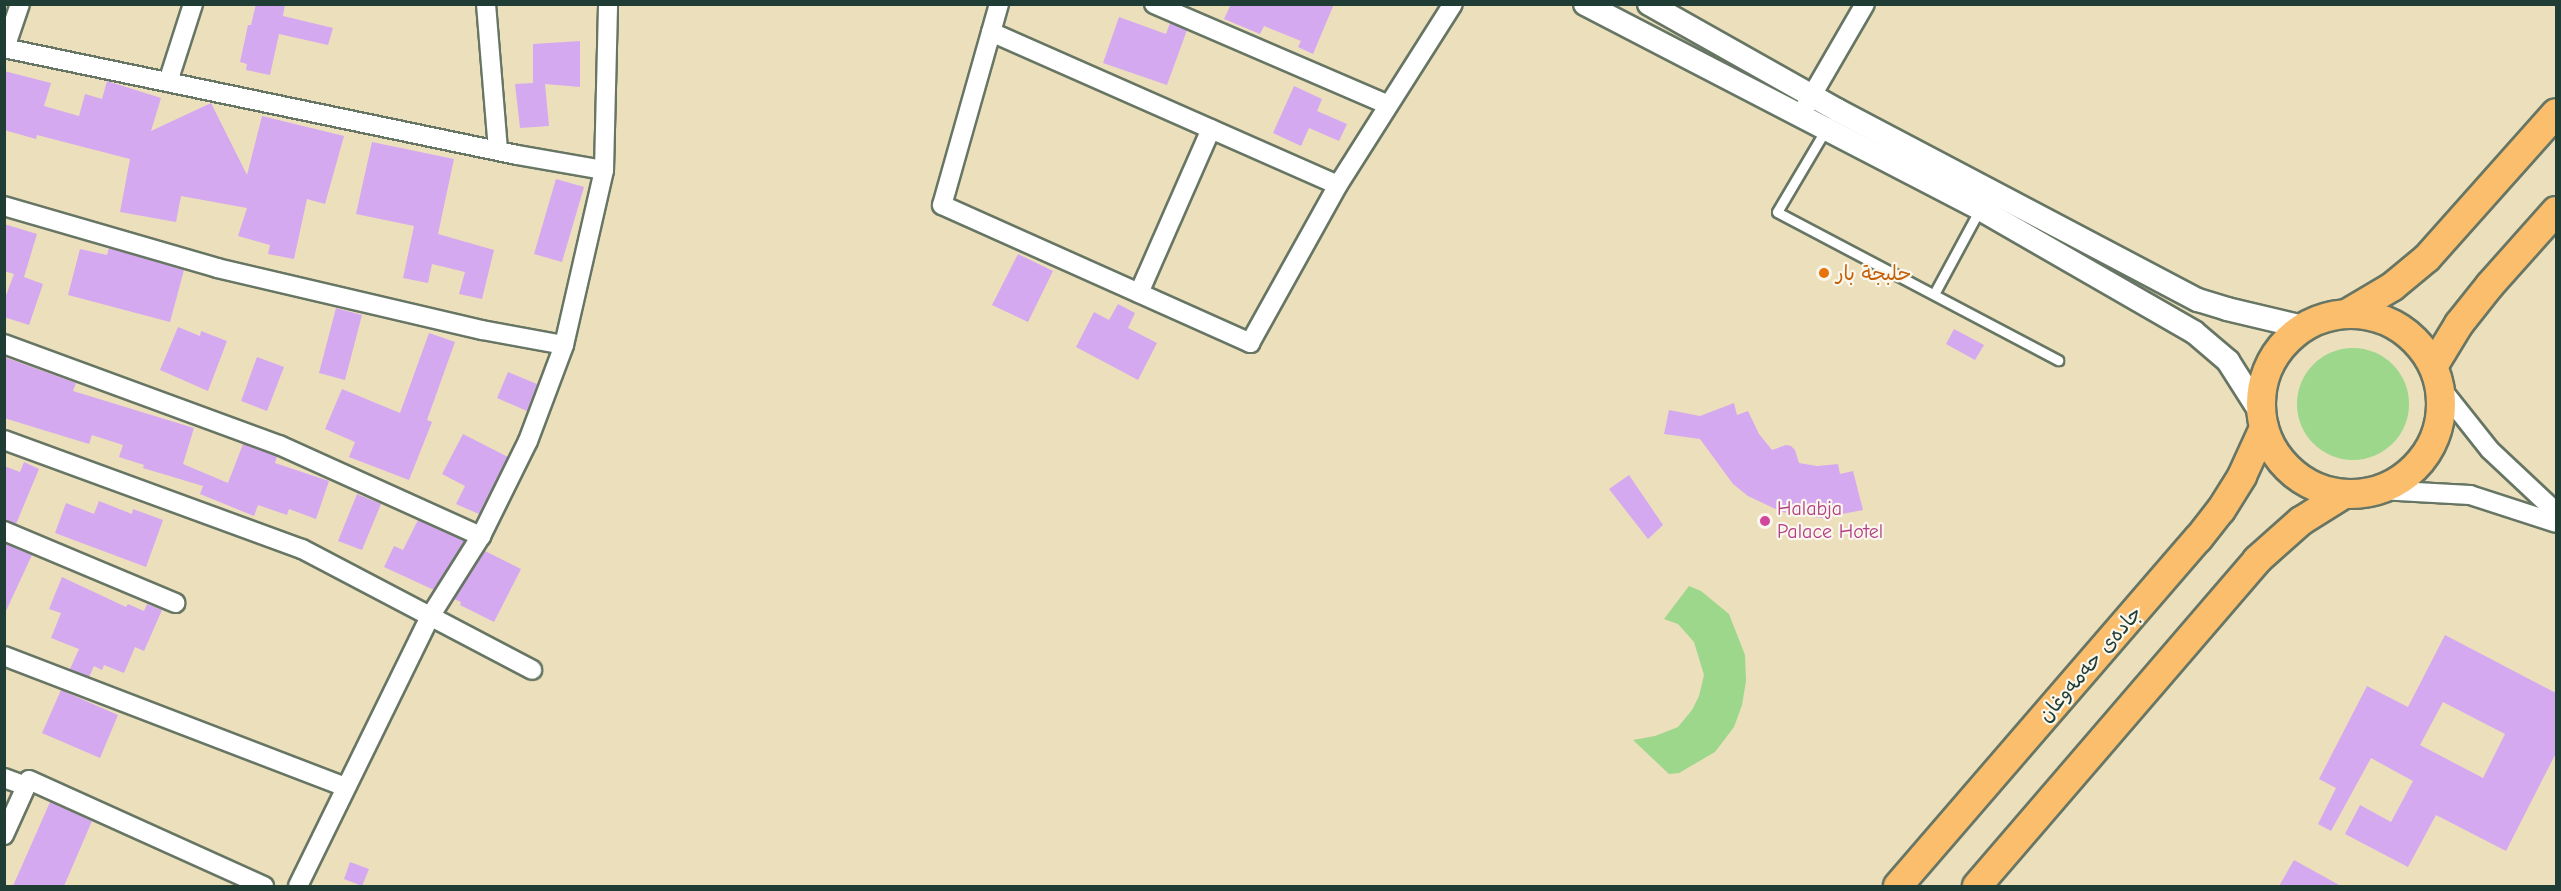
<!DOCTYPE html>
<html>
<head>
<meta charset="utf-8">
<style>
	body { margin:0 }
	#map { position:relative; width:2561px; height:891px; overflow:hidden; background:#ecdfbc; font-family:"Comic Neue","Playpen Sans Arabic",sans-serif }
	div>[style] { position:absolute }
	.green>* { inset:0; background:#9cd78b }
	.round { border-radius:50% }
	.building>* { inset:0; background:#d5a9f0 }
	.roads { filter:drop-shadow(2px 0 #677664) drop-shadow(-2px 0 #677664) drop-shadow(0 2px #677664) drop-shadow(0 -2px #677664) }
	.service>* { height:9px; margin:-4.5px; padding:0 4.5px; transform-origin:4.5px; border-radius:4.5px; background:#fff }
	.minor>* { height:18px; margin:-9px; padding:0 9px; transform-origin:9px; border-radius:9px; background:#fff }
	.tertiary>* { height:22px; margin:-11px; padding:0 11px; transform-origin:11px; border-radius:11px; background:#fff }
	.primary>* { height:28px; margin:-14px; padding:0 14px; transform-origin:14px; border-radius:14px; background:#fabe6d }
	.primary>.ring { margin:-14px; padding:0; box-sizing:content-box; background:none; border:28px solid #fabe6d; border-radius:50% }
	.dots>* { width:16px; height:16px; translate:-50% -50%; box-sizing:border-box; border:3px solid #fbf7ec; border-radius:50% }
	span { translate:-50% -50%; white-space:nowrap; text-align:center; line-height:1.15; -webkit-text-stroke:4.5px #fbf7ec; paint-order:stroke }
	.food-label { font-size:20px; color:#c56008 }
	.left { translate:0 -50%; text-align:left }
	.hotel-label { font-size:20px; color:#b23c85 }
	.street-label { font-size:20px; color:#1f3d34 }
	.frame { position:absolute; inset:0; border:6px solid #1f3d34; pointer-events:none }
</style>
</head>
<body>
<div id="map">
	<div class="green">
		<i class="round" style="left:2297px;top:348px;width:112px;height:112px"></i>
		<i style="clip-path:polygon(1689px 586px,1701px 591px,1729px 614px,1745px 655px,1746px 681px,1742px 705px,1734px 727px,1715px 752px,1679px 773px,1669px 774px,1633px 740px,1655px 736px,1678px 727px,1692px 710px,1699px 696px,1704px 675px,1694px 642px,1678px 624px,1664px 619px)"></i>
	</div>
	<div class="building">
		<i style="clip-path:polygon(256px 4px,285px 4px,283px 16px,333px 28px,328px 45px,279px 34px,270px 75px,246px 70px,247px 64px,240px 62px,248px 25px,251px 25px)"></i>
		<i style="clip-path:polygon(1231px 4px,1334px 4px,1313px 54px,1298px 47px,1301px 41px,1264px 26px,1260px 34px,1224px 19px)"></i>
		<i style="clip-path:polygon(1119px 17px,1166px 34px,1170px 23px,1187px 30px,1167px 85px,1103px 63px)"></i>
		<i style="clip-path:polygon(580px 41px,580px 87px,545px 84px,549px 126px,520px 128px,515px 84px,533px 83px,533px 44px)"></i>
		<i style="clip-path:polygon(4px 71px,51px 83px,44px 106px,79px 116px,85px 94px,102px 99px,107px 81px,161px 98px,151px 131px,211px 103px,247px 175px,262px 116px,344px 136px,325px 204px,307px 199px,294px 259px,268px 254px,270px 245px,238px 236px,247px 208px,181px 196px,176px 222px,120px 212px,130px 159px,37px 135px,36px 139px,4px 130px)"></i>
		<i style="clip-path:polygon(1294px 86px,1322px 99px,1317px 111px,1347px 124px,1339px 141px,1309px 128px,1301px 146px,1273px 133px)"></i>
		<i style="clip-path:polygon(372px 142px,454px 159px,438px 234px,494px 250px,482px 299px,459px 294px,465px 272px,432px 264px,428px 283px,403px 278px,414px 226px,356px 214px)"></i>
		<i style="clip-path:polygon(556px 179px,584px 187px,562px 262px,534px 254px)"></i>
		<i style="clip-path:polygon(4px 224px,37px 234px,24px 277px,43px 284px,29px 325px,4px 317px,4px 301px,14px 274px,4px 271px)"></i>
		<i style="clip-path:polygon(109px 248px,184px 270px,170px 322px,68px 295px,80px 249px,107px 255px)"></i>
		<i style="clip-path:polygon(1018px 254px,1053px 271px,1028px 322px,992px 305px)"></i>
		<i style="clip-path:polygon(1118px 304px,1135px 313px,1128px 328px,1157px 343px,1138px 380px,1076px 347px,1094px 312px,1109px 320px)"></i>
		<i style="clip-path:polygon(336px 308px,362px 315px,345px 380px,319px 373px)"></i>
		<i style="clip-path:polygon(178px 327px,200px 336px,201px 331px,227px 341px,208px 391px,160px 370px)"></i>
		<i style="clip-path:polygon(1954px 329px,1984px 345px,1975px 360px,1946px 344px)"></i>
		<i style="clip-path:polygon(429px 333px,455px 342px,427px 420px,432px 422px,409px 480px,349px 457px,355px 442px,325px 429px,342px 389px,400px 413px)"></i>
		<i style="clip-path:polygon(4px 357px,76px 383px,73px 391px,194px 428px,183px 464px,228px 483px,243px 444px,277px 456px,275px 463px,329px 481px,316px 519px,289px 509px,287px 515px,258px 505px,254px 516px,200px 494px,203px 486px,143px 468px,144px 465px,119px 457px,123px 445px,92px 435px,89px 444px,4px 418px)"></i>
		<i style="clip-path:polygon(257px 357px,284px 367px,267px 411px,241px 401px)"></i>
		<i style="clip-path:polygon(508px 372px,537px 384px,527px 411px,497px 398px)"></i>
		<i style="clip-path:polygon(1734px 403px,1737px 415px,1748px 411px,1759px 434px,1772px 450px,1786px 445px,1791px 446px,1795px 450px,1799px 463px,1817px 466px,1838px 464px,1840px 474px,1853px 471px,1863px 510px,1821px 518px,1782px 512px,1748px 496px,1733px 484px,1700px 439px,1664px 434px,1669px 410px,1700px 416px)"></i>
		<i style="clip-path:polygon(463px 434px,508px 457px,479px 514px,456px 504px,465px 486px,442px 474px)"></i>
		<i style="clip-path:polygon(24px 462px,39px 469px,16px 524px,4px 520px,4px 466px,20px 472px)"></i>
		<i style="clip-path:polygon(1629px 475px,1663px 525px,1648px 539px,1609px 489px)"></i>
		<i style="clip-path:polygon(357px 494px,381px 504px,362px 550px,338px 541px)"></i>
		<i style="clip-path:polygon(99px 501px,132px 514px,133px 509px,163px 520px,146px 567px,55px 533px,66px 503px,94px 514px)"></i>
		<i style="clip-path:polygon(418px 520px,465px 541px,434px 590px,384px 567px,394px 546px,403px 550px)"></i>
		<i style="clip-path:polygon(4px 543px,32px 555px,4px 615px)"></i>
		<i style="clip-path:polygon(485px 551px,521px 569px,494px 622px,460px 605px,461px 602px,454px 599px)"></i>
		<i style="clip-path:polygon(62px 577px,126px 607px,128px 604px,144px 611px,147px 604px,162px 610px,144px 651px,135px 647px,124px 673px,104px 665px,102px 670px,94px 666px,89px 677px,70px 669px,79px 649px,51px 638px,61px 613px,49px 609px)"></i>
		<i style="clip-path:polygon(evenodd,2445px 635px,2556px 693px,2556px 753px,2506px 851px,2436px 815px,2408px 867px,2345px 834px,2360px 805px,2391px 822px,2413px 781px,2371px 758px,2331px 831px,2318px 824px,2336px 788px,2319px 779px,2367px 686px,2408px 707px,2445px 635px,2443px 702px,2505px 734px,2483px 778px,2420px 745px,2443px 702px)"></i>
		<i style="clip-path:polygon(61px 690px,118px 715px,100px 758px,42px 733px)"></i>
		<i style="clip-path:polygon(50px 802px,92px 821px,64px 886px,13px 886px)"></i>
		<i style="clip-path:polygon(2294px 860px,2341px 886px,2279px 886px)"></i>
		<i style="clip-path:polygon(350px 862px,369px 869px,362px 886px,344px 879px)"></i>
	</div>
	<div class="roads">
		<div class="service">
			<i style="left:1826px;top:129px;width:96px;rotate:120.6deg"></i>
			<i style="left:1777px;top:212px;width:318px;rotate:27.8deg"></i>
			<i style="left:1934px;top:294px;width:97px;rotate:-61.6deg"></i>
		</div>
		<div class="minor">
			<i style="left:486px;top:4px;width:147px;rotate:85.3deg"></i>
			<i style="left:999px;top:4px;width:209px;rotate:105.8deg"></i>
			<i style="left:942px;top:205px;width:338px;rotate:24.1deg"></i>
			<i style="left:1250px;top:343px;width:181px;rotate:-60.9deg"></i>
			<i style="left:1338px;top:185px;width:214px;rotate:-57.6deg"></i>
			<i style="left:1154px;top:4px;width:255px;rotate:23.3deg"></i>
			<i style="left:991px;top:32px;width:379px;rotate:23.8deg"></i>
			<i style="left:4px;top:48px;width:524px;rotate:11.78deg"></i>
			<i style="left:517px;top:155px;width:88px;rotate:9.8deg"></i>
			<i style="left:5px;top:48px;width:46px;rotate:-71.2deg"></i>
			<i style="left:168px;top:82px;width:82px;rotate:-72.2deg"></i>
			<i style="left:1800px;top:116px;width:129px;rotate:-59.9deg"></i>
			<i style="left:4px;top:206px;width:222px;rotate:16.2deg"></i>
			<i style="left:217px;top:268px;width:272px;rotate:13.2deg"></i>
			<i style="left:482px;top:330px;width:83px;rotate:10.4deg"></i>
			<i style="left:1139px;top:293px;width:179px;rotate:-66.3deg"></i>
			<i style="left:4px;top:344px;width:293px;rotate:20.2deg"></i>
			<i style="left:279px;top:445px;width:222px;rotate:24.3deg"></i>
			<i style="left:2440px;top:387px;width:80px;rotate:51.6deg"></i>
			<i style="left:2490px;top:450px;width:91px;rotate:43.2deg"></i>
			<i style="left:4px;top:440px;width:317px;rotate:20.1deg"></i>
			<i style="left:302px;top:549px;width:260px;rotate:27.7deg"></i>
			<i style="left:2380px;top:490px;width:90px;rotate:3.2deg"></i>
			<i style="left:2470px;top:495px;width:90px;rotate:18deg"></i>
			<i style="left:4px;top:531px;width:186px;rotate:22.8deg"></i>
			<i style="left:4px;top:656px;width:366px;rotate:21deg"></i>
			<i style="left:4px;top:778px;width:23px;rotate:20deg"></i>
			<i style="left:4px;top:835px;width:60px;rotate:-65.6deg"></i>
			<i style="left:29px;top:780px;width:258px;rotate:24.3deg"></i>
			<i style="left:298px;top:886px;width:302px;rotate:-63.9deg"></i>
			<i style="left:431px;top:615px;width:93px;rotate:-57.7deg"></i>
			<i style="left:481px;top:536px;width:106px;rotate:-63.7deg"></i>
			<i style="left:528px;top:441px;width:103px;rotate:-69.4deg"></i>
			<i style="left:564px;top:345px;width:180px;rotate:-77.1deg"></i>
			<i style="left:604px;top:170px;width:166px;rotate:-88.6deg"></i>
		</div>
		<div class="tertiary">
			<i style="left:1585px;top:4px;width:445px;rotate:27.4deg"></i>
			<i style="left:1980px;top:209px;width:247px;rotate:29.9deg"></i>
			<i style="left:2194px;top:332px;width:45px;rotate:40.5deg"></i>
			<i style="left:2228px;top:361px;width:62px;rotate:57.6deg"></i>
			<i style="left:1649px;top:4px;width:216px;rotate:29.4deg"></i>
			<i style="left:1837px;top:110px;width:408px;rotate:27.8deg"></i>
			<i style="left:2198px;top:300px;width:30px;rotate:17deg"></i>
			<i style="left:2227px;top:309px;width:78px;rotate:13.3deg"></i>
		</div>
		<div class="primary">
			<i style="left:2348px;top:313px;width:51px;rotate:-30.6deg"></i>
			<i style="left:2392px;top:287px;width:45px;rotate:-39.6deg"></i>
			<i style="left:2427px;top:258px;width:194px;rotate:-48.3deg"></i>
			<i class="ring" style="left:2261px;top:314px;width:152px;height:152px"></i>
			<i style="left:2434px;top:365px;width:48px;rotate:-58.6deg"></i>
			<i style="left:2459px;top:324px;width:50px;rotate:-51.5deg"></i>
			<i style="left:2490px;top:285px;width:99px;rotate:-48.3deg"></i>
			<i style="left:1898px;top:886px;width:459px;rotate:-49.2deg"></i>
			<i style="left:2198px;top:539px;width:37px;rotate:-52deg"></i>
			<i style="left:2221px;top:510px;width:40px;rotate:-58deg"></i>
			<i style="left:2242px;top:476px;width:53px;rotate:-65.4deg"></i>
			<i style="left:1977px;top:886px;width:430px;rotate:-49.3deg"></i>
			<i style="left:2257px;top:560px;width:59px;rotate:-41.6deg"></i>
			<i style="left:2301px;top:521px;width:51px;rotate:-32.1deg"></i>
		</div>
	</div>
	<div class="dots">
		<i style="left:1824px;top:273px;background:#e8710a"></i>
		<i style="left:1765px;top:521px;background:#d1479c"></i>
	</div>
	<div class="food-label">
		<span class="left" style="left:1836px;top:273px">حلبجة بار</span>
	</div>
	<div class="hotel-label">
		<span class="left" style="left:1777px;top:520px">Halabja<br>Palace Hotel</span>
	</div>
	<div class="street-label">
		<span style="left:2090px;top:664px;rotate:-49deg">جادەی حەمەوغان</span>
	</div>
	<div class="frame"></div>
</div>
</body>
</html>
